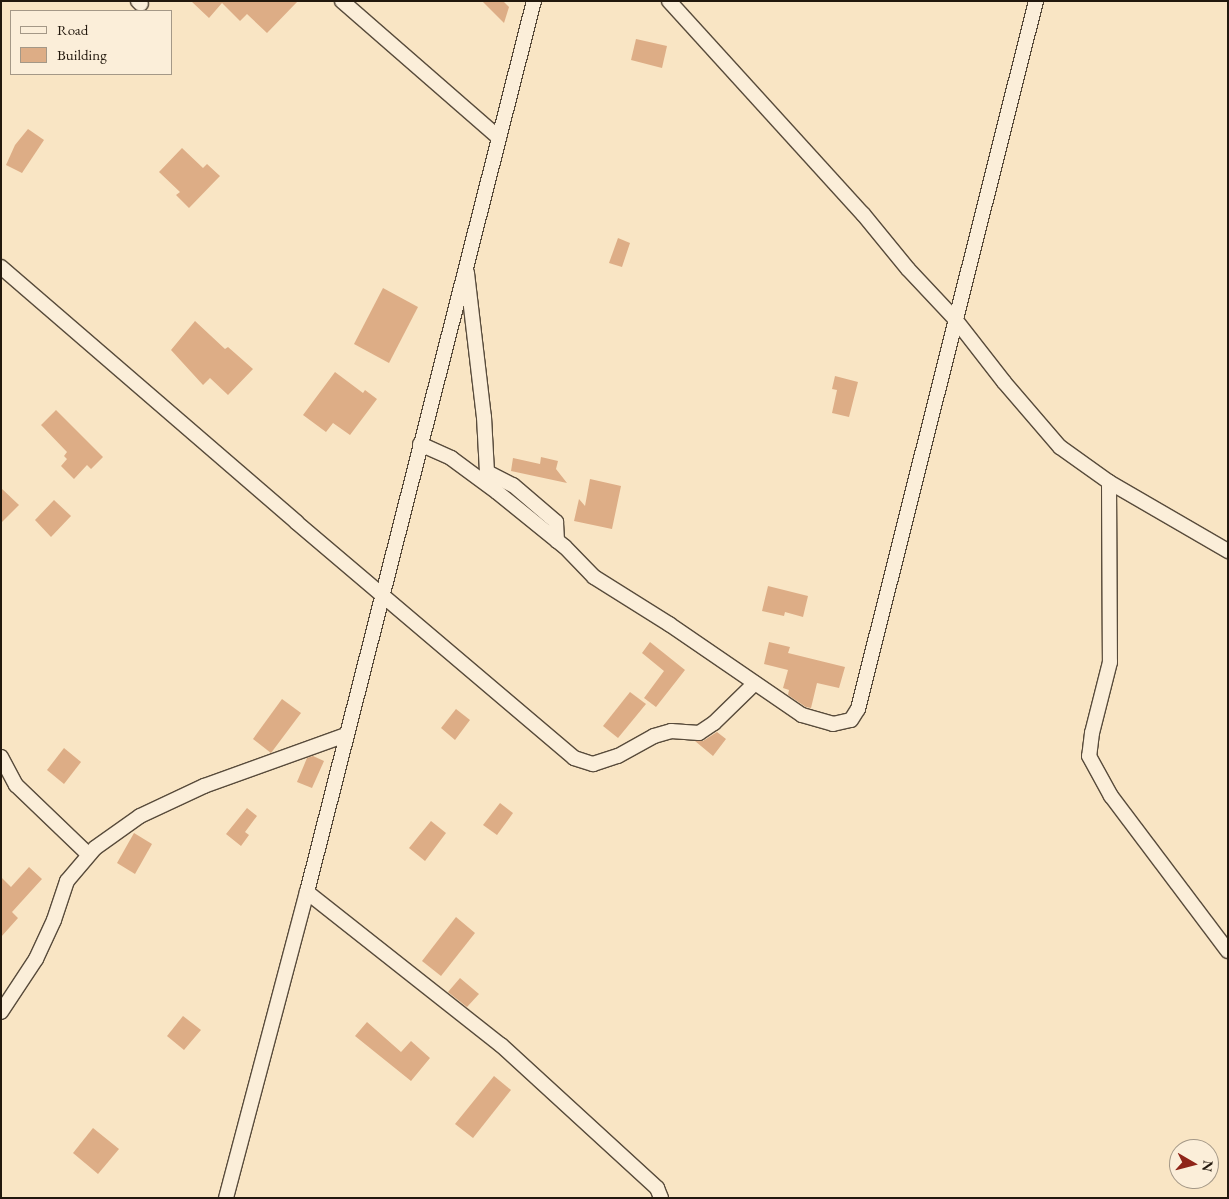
<!DOCTYPE html>
<html>
<head>
<meta charset="utf-8">
<style>
	body { margin:0 }
	#map { position:relative; width:1229px; height:1199px; overflow:hidden; background:#f9e5c4; font-family:"EB Garamond",serif }
	div>[style] { position:absolute }
	.building>* { inset:0; background:#ddad86 }
	.roads { filter:drop-shadow(1px 0 #584b3b) drop-shadow(-1px 0 #584b3b) drop-shadow(0 1px #584b3b) drop-shadow(0 -1px #584b3b) }
	.minor>* { height:14px; margin:-7px; padding:0 7px; transform-origin:7px; border-radius:7px; background:#fbeed9 }
	span { translate:-50% -50%; white-space:nowrap; text-align:center; line-height:1.15; -webkit-text-stroke:5px #fbeed9; paint-order:stroke }
	.frame { position:absolute; inset:0; border:2px solid #22180d; pointer-events:none }
	.legend { position:absolute; left:10px; top:10px; width:162px; height:65px; box-sizing:border-box; background:#fbeed9; border:1px solid #a49887; margin:0; padding:6px 9px; list-style:none; font-size:15px; color:#22180d }
	.legend li { display:flex; align-items:center; gap:10px; height:25px }
	.legend b { width:25px; border:1px solid #a49887 }
	.north { position:absolute; left:1169px; top:1139px; width:50px; height:50px; box-sizing:border-box; background:#fbeed9; border:1px solid #a49887; border-radius:50%; rotate:98deg; font-size:14px; font-weight:700; line-height:20px; text-align:center; color:#22180d }
	.north::after { content:''; display:block; margin:auto; width:18px; height:22px; background:#8f2418; clip-path:polygon(50% 0,100% 100%,50% 72%,0 100%) }
</style>
</head>
<body>
<div id="map">
	<div class="building">
		<i style="clip-path:polygon(191px 1px,298px 1px,267px 33px,247px 14px,240px 21px,222px 3px,209px 18px)"></i>
		<i style="clip-path:polygon(482px 1px,503px 1px,509px 7px,504px 23px)"></i>
		<i style="clip-path:polygon(636px 39px,667px 46px,662px 68px,631px 60px)"></i>
		<i style="clip-path:polygon(28px 129px,44px 140px,22px 173px,6px 165px,15px 145px)"></i>
		<i style="clip-path:polygon(182px 148px,203px 168px,207px 164px,220px 176px,189px 208px,176px 195px,180px 192px,159px 172px)"></i>
		<i style="clip-path:polygon(618px 238px,630px 243px,622px 267px,609px 263px)"></i>
		<i style="clip-path:polygon(383px 288px,418px 307px,389px 363px,354px 344px)"></i>
		<i style="clip-path:polygon(195px 321px,225px 349px,228px 347px,253px 369px,228px 395px,210px 378px,203px 385px,171px 350px)"></i>
		<i style="clip-path:polygon(335px 372px,363px 393px,365px 390px,377px 399px,350px 435px,333px 423px,326px 432px,303px 415px)"></i>
		<i style="clip-path:polygon(835px 376px,858px 382px,849px 417px,832px 413px,837px 390px,832px 389px)"></i>
		<i style="clip-path:polygon(56px 410px,103px 457px,91px 469px,87px 465px,74px 479px,61px 466px,67px 459px,64px 456px,67px 452px,41px 425px)"></i>
		<i style="clip-path:polygon(541px 457px,558px 461px,556px 469px,567px 483px,511px 471px,513px 458px,540px 464px)"></i>
		<i style="clip-path:polygon(590px 479px,621px 486px,612px 529px,574px 521px,579px 499px,585px 506px)"></i>
		<i style="clip-path:polygon(1px 488px,19px 505px,1px 523px)"></i>
		<i style="clip-path:polygon(54px 500px,71px 516px,51px 537px,35px 520px)"></i>
		<i style="clip-path:polygon(768px 586px,808px 596px,803px 617px,785px 612px,784px 616px,762px 611px)"></i>
		<i style="clip-path:polygon(650px 642px,685px 670px,656px 707px,644px 698px,664px 671px,642px 653px)"></i>
		<i style="clip-path:polygon(769px 642px,790px 647px,788px 653px,845px 667px,839px 688px,817px 683px,811px 708px,806px 707px,788px 695px,789px 690px,783px 688px,788px 670px,764px 664px)"></i>
		<i style="clip-path:polygon(630px 692px,646px 704px,618px 738px,603px 726px)"></i>
		<i style="clip-path:polygon(282px 699px,301px 713px,271px 753px,253px 739px)"></i>
		<i style="clip-path:polygon(456px 709px,470px 720px,455px 740px,441px 728px)"></i>
		<i style="clip-path:polygon(717px 732px,726px 739px,713px 756px,695px 741px,703px 741px)"></i>
		<i style="clip-path:polygon(64px 748px,81px 762px,64px 784px,47px 770px)"></i>
		<i style="clip-path:polygon(313px 756px,324px 761px,312px 788px,297px 782px,307px 758px)"></i>
		<i style="clip-path:polygon(500px 803px,513px 813px,497px 835px,483px 825px)"></i>
		<i style="clip-path:polygon(247px 808px,257px 816px,245px 832px,249px 835px,241px 846px,226px 834px)"></i>
		<i style="clip-path:polygon(431px 821px,446px 833px,425px 861px,409px 848px)"></i>
		<i style="clip-path:polygon(134px 833px,152px 844px,135px 874px,117px 863px)"></i>
		<i style="clip-path:polygon(29px 867px,42px 879px,12px 912px,18px 918px,1px 937px,1px 877px,11px 887px)"></i>
		<i style="clip-path:polygon(456px 917px,475px 933px,441px 976px,422px 961px)"></i>
		<i style="clip-path:polygon(460px 978px,479px 994px,467px 1007px,448px 992px)"></i>
		<i style="clip-path:polygon(183px 1016px,201px 1030px,184px 1050px,167px 1036px)"></i>
		<i style="clip-path:polygon(367px 1022px,401px 1052px,411px 1041px,430px 1058px,411px 1081px,355px 1036px)"></i>
		<i style="clip-path:polygon(494px 1076px,511px 1090px,473px 1138px,455px 1124px)"></i>
		<i style="clip-path:polygon(93px 1128px,119px 1149px,98px 1174px,73px 1153px)"></i>
	</div>
	<div class="roads">
		<div class="minor">
			<i style="left:138px;top:1px;width:4px;rotate:45deg"></i>
			<i style="left:342px;top:1px;width:208px;rotate:41.1deg"></i>
			<i style="left:669px;top:1px;width:288px;rotate:47.7deg"></i>
			<i style="left:863px;top:214px;width:71px;rotate:50.7deg"></i>
			<i style="left:908px;top:269px;width:69px;rotate:46.8deg"></i>
			<i style="left:955px;top:319px;width:80px;rotate:52.1deg"></i>
			<i style="left:1004px;top:382px;width:86px;rotate:49.3deg"></i>
			<i style="left:1060px;top:447px;width:60px;rotate:35.5deg"></i>
			<i style="left:1109px;top:482px;width:138px;rotate:30.1deg"></i>
			<i style="left:1px;top:267px;width:390px;rotate:40.8deg"></i>
			<i style="left:296px;top:522px;width:365px;rotate:40.3deg"></i>
			<i style="left:574px;top:758px;width:20px;rotate:18deg"></i>
			<i style="left:593px;top:764px;width:26px;rotate:-18deg"></i>
			<i style="left:618px;top:756px;width:41px;rotate:-29.1deg"></i>
			<i style="left:654px;top:736px;width:18px;rotate:-16deg"></i>
			<i style="left:671px;top:731px;width:28px;rotate:4deg"></i>
			<i style="left:699px;top:733px;width:18px;rotate:-34deg"></i>
			<i style="left:714px;top:723px;width:57px;rotate:-44.3deg"></i>
			<i style="left:467px;top:273px;width:145px;rotate:83.3deg"></i>
			<i style="left:484px;top:417px;width:55px;rotate:86.9deg"></i>
			<i style="left:487px;top:472px;width:29px;rotate:27deg"></i>
			<i style="left:513px;top:485px;width:57px;rotate:40.7deg"></i>
			<i style="left:556px;top:522px;width:19px;rotate:87deg"></i>
			<i style="left:420px;top:444px;width:34px;rotate:24deg"></i>
			<i style="left:451px;top:458px;width:57px;rotate:36.5deg"></i>
			<i style="left:497px;top:492px;width:87px;rotate:39deg"></i>
			<i style="left:565px;top:547px;width:42px;rotate:46deg"></i>
			<i style="left:594px;top:577px;width:89px;rotate:32.1deg"></i>
			<i style="left:669px;top:624px;width:161px;rotate:34.4deg"></i>
			<i style="left:802px;top:715px;width:32px;rotate:16deg"></i>
			<i style="left:833px;top:724px;width:18px;rotate:-13deg"></i>
			<i style="left:851px;top:720px;width:13px;rotate:-58deg"></i>
			<i style="left:858px;top:709px;width:730px;rotate:-75.89deg"></i>
			<i style="left:1109px;top:482px;width:180px;rotate:89.7deg"></i>
			<i style="left:1110px;top:662px;width:73px;rotate:104.2deg"></i>
			<i style="left:1092px;top:733px;width:23px;rotate:97deg"></i>
			<i style="left:1089px;top:756px;width:46px;rotate:61.2deg"></i>
			<i style="left:1111px;top:796px;width:194px;rotate:53deg"></i>
			<i style="left:1px;top:757px;width:32px;rotate:62deg"></i>
			<i style="left:16px;top:785px;width:100px;rotate:43.8deg"></i>
			<i style="left:307px;top:892px;width:247px;rotate:38.3deg"></i>
			<i style="left:501px;top:1045px;width:212px;rotate:42.5deg"></i>
			<i style="left:657px;top:1188px;width:11px;rotate:68deg"></i>
			<i style="left:1px;top:1012px;width:64px;rotate:-56.6deg"></i>
			<i style="left:36px;top:959px;width:43px;rotate:-65.2deg"></i>
			<i style="left:54px;top:920px;width:41px;rotate:-71.6deg"></i>
			<i style="left:67px;top:881px;width:43px;rotate:-49.7deg"></i>
			<i style="left:95px;top:848px;width:55px;rotate:-35.4deg"></i>
			<i style="left:140px;top:816px;width:71px;rotate:-25.1deg"></i>
			<i style="left:204px;top:786px;width:151px;rotate:-19.8deg"></i>
			<i style="left:226px;top:1198px;width:317px;rotate:-75.2deg"></i>
			<i style="left:307px;top:892px;width:919px;rotate:-75.71deg"></i>
		</div>
	</div>
	<div class="frame"></div>
	<ul class="legend">
	<li><b style="height:6px;background:#fbeed9"></b>Road</li>
	<li><b style="height:14px;background:#ddad86"></b>Building</li>
	</ul>
	<div class="north">N</div>
</div>
</body>
</html>
